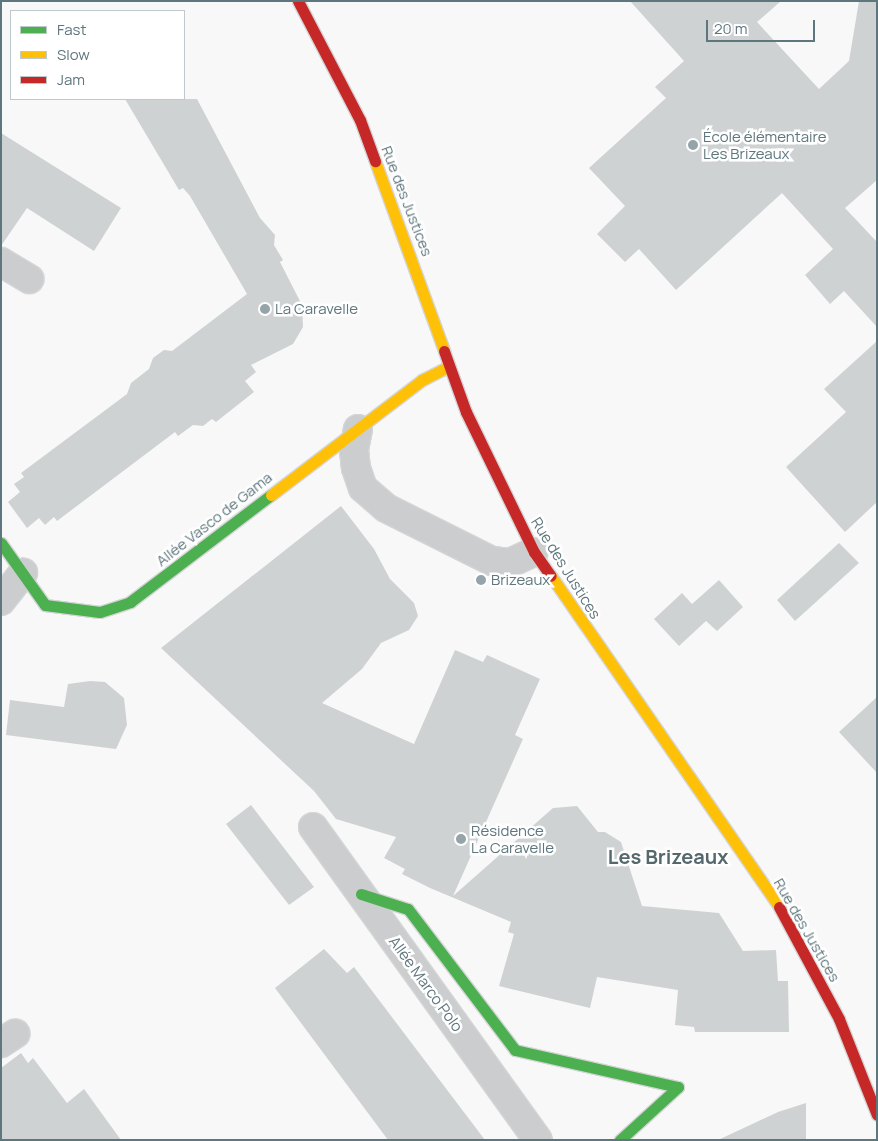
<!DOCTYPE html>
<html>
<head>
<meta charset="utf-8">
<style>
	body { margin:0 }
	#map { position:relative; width:878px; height:1141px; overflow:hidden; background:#f8f8f8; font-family:Manrope,sans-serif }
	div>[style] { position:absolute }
	.building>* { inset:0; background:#cfd2d3 }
	.roads { filter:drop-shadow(1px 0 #d4d5d6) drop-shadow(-1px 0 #d4d5d6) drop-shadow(0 1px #d4d5d6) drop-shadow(0 -1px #d4d5d6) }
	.street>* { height:28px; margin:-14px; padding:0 14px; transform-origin:14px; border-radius:14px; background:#cbcdce }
	.fast>* { height:11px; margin:-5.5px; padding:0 5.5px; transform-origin:5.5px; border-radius:5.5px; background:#4caf50 }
	.slow>* { height:11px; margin:-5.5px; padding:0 5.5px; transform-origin:5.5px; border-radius:5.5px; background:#ffc107 }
	.jam>* { height:11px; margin:-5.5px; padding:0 5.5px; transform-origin:5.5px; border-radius:5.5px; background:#c62828 }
	.dots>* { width:14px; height:14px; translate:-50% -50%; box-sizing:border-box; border:2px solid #fff; border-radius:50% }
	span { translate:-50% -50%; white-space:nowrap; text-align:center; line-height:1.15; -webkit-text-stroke:5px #fff; paint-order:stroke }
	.poi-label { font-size:15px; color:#5e767d }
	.left { translate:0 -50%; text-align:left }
	.street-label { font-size:15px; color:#5e767d }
	.district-label { font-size:20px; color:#55686d; font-weight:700 }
	.frame { position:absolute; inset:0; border:2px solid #5e767d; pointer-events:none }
	.legend { position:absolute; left:10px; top:10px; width:175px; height:90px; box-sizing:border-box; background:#fff; border:1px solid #bfc8cb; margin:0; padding:6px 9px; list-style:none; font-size:15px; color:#5e767d }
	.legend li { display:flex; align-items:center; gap:10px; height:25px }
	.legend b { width:25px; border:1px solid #bfc8cb }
	.scale { position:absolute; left:706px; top:20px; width:109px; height:22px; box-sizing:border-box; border:2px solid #5e767d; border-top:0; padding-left:6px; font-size:15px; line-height:18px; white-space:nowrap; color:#5e767d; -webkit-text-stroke:4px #fff; paint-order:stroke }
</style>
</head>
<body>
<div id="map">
	<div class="building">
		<i style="clip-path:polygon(630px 1px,781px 1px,757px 22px,819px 89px,849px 61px,859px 1px,877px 1px,877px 180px,845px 208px,877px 242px,877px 327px,844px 291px,830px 304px,805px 275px,833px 249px,782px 193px,676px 290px,639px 249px,625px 262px,597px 234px,625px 206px,589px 168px,666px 98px,655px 87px,684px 61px)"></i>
		<i style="clip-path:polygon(125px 99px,197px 99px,260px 218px,275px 235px,274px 245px,283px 260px,280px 262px,302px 305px,303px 327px,293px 344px,251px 365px,256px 372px,245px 381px,254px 392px,216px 422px,212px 419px,203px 426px,193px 425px,178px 436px,175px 432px,57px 521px,54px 517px,45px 525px,39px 518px,27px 528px,8px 502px,20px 492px,14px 484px,24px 477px,21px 473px,127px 394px,131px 383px,149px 369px,153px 358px,164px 350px,172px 351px,247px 294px,190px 196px,183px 188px,179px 190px)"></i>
		<i style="clip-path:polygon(1px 133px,121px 208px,94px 251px,27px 208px,1px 246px)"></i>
		<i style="clip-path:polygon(877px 341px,877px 502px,845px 532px,786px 467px,846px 412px,824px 389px)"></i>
		<i style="clip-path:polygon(341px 506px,374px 549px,390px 579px,414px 603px,418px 616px,409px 630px,381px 643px,362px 669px,322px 703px,414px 744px,455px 650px,483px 662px,487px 655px,540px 679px,515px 735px,523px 739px,453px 896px,553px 808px,577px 806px,598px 832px,605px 832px,621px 842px,642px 906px,719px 913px,743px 951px,776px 950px,778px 981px,788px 981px,789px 1032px,695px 1032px,694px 1027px,675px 1025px,678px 990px,597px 977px,590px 1008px,499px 986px,514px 934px,508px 932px,511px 922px,430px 888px,402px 874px,405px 869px,384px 858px,396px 837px,336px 819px,314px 791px,161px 648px)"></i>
		<i style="clip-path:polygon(839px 543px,859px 563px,795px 621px,777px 600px)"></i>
		<i style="clip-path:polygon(719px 580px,743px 607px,717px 631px,706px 621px,679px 646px,654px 619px,682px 593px,692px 604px)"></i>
		<i style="clip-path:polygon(90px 681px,105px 682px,124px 698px,127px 725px,116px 749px,6px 735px,10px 700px,64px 707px,68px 684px)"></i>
		<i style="clip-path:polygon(877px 697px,877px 773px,839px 732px)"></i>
		<i style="clip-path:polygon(251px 805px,314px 887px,289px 905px,226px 824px)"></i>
		<i style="clip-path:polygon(324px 949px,347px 973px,354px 967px,485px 1140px,388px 1140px,275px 988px)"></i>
		<i style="clip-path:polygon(21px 1053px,28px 1063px,33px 1058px,67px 1103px,84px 1089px,121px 1140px,1px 1140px,1px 1068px)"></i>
		<i style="clip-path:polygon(806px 1103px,806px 1140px,718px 1140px,778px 1112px)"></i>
	</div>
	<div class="roads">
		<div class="street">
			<i style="left:1px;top:262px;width:33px;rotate:31deg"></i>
			<i style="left:358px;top:429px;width:21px;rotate:101deg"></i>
			<i style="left:354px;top:450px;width:18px;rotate:84deg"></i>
			<i style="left:356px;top:468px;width:21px;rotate:71deg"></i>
			<i style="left:363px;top:488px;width:30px;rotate:41deg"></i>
			<i style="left:386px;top:508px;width:119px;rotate:26.6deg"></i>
			<i style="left:492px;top:561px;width:18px;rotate:6deg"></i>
			<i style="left:510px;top:563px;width:26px;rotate:-25deg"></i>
			<i style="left:1px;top:601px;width:36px;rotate:-52deg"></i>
			<i style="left:313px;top:827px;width:385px;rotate:54.3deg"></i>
			<i style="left:1px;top:1043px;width:17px;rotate:-33deg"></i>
		</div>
		<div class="fast">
			<i style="left:1px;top:543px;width:76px;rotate:54.6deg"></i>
			<i style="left:45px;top:605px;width:55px;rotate:7.3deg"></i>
			<i style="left:100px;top:612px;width:32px;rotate:-18deg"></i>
			<i style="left:130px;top:602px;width:177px;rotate:-37.2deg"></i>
			<i style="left:361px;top:894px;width:49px;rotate:17.7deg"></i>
			<i style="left:408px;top:909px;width:177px;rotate:52.8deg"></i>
			<i style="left:515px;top:1050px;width:167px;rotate:12.8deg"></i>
			<i style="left:678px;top:1087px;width:79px;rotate:137.6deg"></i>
		</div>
		<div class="slow">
			<i style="left:375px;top:161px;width:202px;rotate:70deg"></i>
			<i style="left:271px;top:495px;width:190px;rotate:-37.3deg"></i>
			<i style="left:422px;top:380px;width:30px;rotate:-27deg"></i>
			<i style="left:551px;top:576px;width:402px;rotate:55.4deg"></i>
		</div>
		<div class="jam">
			<i style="left:298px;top:1px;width:134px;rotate:62.5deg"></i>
			<i style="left:360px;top:120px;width:44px;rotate:69.9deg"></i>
			<i style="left:444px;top:351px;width:65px;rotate:70.2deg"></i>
			<i style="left:466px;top:412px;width:156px;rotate:64.1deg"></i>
			<i style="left:534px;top:552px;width:29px;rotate:55deg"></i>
			<i style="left:779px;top:907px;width:127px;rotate:61.8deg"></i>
			<i style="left:839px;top:1019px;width:103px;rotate:68.4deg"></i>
		</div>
	</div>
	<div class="dots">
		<i style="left:693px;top:145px;background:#94a4a8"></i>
		<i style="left:265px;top:309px;background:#94a4a8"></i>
		<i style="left:481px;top:580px;background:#94a4a8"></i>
		<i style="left:461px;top:839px;background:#94a4a8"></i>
	</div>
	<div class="poi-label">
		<span class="left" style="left:703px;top:145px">École élémentaire<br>Les Brizeaux</span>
		<span class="left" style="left:275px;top:309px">La Caravelle</span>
		<span class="left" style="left:491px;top:580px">Brizeaux</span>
		<span class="left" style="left:471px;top:839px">Résidence<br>La Caravelle</span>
	</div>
	<div class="street-label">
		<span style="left:407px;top:201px;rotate:69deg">Rue des Justices</span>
		<span style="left:214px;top:519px;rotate:-38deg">Allée Vasco de Gama</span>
		<span style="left:566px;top:568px;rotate:58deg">Rue des Justices</span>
		<span style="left:807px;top:930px;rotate:60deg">Rue des Justices</span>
		<span style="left:426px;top:984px;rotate:54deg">Allée Marco Polo</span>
	</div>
	<div class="district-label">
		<span style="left:668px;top:856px">Les Brizeaux</span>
	</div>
	<div class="frame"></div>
	<ul class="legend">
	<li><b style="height:6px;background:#4caf50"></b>Fast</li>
	<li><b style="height:6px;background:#ffc107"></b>Slow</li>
	<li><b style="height:6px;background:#c62828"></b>Jam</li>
	</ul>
	<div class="scale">20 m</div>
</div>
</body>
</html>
